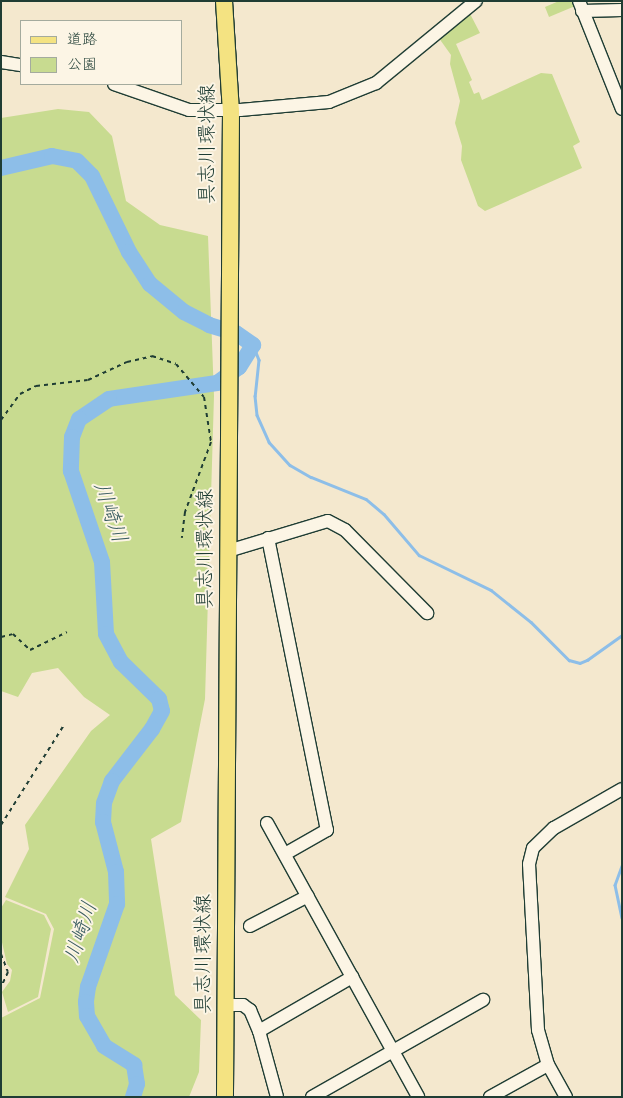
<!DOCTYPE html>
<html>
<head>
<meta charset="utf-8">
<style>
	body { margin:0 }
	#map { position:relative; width:623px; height:1098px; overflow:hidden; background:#f4e8ce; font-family:Dekko,"Klee One",sans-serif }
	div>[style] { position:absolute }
	.green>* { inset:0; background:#c8db90 }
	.stream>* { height:2.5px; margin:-1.25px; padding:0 1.25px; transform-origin:1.25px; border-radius:1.25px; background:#8dbee8 }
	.river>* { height:16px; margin:-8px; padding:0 8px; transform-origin:8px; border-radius:8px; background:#8dbee8 }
	.path>* { height:2px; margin-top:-1px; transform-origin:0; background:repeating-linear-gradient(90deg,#1f3d34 0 4px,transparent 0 8px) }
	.roads { filter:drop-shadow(1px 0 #1f3d34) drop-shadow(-1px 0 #1f3d34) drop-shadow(0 1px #1f3d34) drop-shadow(0 -1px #1f3d34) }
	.minor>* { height:12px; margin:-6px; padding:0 6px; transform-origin:6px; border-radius:6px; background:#fcf5e5 }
	.major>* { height:16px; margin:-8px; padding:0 8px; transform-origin:8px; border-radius:8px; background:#f4e382 }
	span { translate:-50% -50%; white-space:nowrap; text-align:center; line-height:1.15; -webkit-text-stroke:4px #fcf5e5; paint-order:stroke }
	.street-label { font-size:20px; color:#1f3d34 }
	.water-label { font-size:21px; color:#3a5d61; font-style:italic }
	.frame { position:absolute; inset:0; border:2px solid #1f3d34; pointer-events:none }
	.legend { position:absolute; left:20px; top:20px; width:162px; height:65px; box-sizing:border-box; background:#fcf5e5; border:1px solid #a4ab9e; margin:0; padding:6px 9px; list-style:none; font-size:15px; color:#1f3d34 }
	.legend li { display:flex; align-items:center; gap:10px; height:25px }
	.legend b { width:25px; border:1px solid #a4ab9e }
</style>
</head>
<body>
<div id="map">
	<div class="green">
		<i style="clip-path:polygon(559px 1px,579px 1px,580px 4px,549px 17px,545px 7px)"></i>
		<i style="clip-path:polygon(467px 8px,480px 33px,456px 44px,472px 80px,469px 82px,474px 94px,479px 92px,482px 100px,541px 73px,552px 74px,580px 142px,573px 146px,582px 168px,485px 211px,478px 206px,461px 160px,462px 146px,455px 123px,460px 101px,450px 64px,451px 55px,436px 34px)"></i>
		<i style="clip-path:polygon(58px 109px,89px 112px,112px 136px,126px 201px,160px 225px,208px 236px,214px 396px,205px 699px,181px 822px,151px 839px,175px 995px,201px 1020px,199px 1072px,189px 1097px,1px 1097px,1px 1018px,40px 998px,54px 929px,46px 914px,5px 897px,29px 849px,25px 825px,91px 731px,110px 715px,84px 697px,58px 668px,32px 673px,18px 697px,1px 691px,1px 118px)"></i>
		<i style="clip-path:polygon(6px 900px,44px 915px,51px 929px,38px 997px,8px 1012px,2px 992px,10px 981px,12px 970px,7px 964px,1px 938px,1px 908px)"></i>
	</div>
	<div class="stream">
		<i style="left:253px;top:345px;width:16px;rotate:68deg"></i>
		<i style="left:259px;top:360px;width:36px;rotate:96deg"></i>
		<i style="left:255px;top:396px;width:19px;rotate:84deg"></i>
		<i style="left:257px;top:415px;width:30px;rotate:66deg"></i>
		<i style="left:269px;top:442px;width:31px;rotate:48deg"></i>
		<i style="left:290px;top:465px;width:24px;rotate:30deg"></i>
		<i style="left:311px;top:477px;width:59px;rotate:21.8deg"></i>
		<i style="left:366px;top:499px;width:23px;rotate:40deg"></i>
		<i style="left:384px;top:514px;width:54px;rotate:49.5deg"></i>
		<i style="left:419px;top:555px;width:80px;rotate:25.9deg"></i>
		<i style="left:491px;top:590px;width:51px;rotate:38.7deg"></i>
		<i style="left:531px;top:622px;width:54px;rotate:45deg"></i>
		<i style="left:569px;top:660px;width:11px;rotate:15deg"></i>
		<i style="left:580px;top:663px;width:8px;rotate:-23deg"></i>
		<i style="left:587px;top:660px;width:43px;rotate:-35.5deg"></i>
		<i style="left:622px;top:866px;width:20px;rotate:110deg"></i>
		<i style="left:615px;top:885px;width:33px;rotate:78deg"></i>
	</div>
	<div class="river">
		<i style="left:1px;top:168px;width:52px;rotate:-13.2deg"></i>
		<i style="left:52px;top:156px;width:25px;rotate:11deg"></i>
		<i style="left:77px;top:161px;width:21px;rotate:45deg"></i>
		<i style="left:92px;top:176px;width:85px;rotate:64deg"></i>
		<i style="left:129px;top:252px;width:38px;rotate:57deg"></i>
		<i style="left:150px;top:284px;width:44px;rotate:39.5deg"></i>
		<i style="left:184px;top:312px;width:28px;rotate:27deg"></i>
		<i style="left:209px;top:325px;width:28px;rotate:17deg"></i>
		<i style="left:236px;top:333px;width:21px;rotate:35deg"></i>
		<i style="left:253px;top:345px;width:26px;rotate:122deg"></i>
		<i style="left:239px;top:367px;width:27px;rotate:144deg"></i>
		<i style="left:217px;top:383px;width:109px;rotate:171.6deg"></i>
		<i style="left:109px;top:399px;width:36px;rotate:146deg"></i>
		<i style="left:79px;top:419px;width:19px;rotate:111deg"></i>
		<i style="left:72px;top:437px;width:34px;rotate:92deg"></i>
		<i style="left:71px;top:471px;width:96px;rotate:71.2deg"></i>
		<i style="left:102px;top:562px;width:72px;rotate:86.8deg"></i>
		<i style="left:106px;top:634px;width:32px;rotate:62deg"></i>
		<i style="left:121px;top:662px;width:53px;rotate:44.2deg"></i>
		<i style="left:159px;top:699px;width:12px;rotate:76deg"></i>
		<i style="left:162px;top:711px;width:21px;rotate:119deg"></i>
		<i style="left:152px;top:729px;width:66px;rotate:127.6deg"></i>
		<i style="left:112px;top:781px;width:23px;rotate:110deg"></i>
		<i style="left:104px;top:803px;width:19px;rotate:93deg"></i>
		<i style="left:103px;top:822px;width:52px;rotate:75.4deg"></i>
		<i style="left:116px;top:872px;width:32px;rotate:88deg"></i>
		<i style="left:117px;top:904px;width:88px;rotate:109.3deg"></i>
		<i style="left:88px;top:987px;width:15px;rotate:98deg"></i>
		<i style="left:86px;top:1002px;width:14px;rotate:86deg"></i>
		<i style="left:87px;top:1016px;width:34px;rotate:60deg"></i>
		<i style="left:104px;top:1046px;width:36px;rotate:32deg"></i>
		<i style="left:134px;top:1065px;width:19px;rotate:81deg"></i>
		<i style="left:137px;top:1084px;width:14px;rotate:107deg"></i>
	</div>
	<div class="path">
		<i style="left:1px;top:420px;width:32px;rotate:-54deg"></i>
		<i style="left:20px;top:394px;width:18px;rotate:-27deg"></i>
		<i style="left:36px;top:386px;width:52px;rotate:-6.6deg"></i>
		<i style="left:88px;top:380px;width:43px;rotate:-24.8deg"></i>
		<i style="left:127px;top:362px;width:26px;rotate:-13deg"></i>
		<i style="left:152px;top:356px;width:25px;rotate:18deg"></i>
		<i style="left:176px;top:364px;width:43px;rotate:49.7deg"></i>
		<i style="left:204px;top:397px;width:46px;rotate:81.2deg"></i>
		<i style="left:211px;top:442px;width:75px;rotate:110.4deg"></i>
		<i style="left:185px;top:512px;width:26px;rotate:97deg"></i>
		<i style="left:1px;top:637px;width:12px;rotate:-14deg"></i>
		<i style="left:13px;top:634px;width:23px;rotate:43deg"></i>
		<i style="left:30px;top:650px;width:41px;rotate:-25.9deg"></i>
		<i style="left:1px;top:825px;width:118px;rotate:-57.8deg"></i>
		<i style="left:1px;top:954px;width:19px;rotate:69deg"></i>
		<i style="left:8px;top:972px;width:17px;rotate:115deg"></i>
	</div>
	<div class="roads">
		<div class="minor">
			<i style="left:579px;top:1px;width:116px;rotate:68.3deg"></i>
			<i style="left:582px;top:11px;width:40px;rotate:-1.4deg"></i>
			<i style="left:1px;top:62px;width:20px;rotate:9deg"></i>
			<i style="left:114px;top:84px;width:79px;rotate:19.1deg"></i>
			<i style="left:189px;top:110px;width:51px"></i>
			<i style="left:240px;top:110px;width:89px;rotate:-5.1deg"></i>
			<i style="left:329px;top:102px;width:51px;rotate:-22deg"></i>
			<i style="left:376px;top:83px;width:129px;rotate:-39.4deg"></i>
			<i style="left:268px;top:538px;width:298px;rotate:78.6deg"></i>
			<i style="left:327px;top:830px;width:48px;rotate:150.3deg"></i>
			<i style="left:228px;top:551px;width:104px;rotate:-16.7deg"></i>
			<i style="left:328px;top:521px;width:19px;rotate:28deg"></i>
			<i style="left:345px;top:530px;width:117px;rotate:45.3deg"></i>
			<i style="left:267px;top:823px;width:313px;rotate:61.1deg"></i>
			<i style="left:250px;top:926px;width:65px;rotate:-27.3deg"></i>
			<i style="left:226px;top:1005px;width:17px"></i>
			<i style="left:243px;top:1005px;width:9px;rotate:36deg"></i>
			<i style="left:250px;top:1010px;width:23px;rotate:67deg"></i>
			<i style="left:259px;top:1031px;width:68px;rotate:74.7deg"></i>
			<i style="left:259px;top:1031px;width:108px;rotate:-30.1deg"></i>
			<i style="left:312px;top:1097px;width:197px;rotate:-29.6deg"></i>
			<i style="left:490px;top:1097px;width:66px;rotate:-28.9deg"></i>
			<i style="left:566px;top:1097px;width:37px;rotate:-119deg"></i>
			<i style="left:548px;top:1065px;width:36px;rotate:-106deg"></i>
			<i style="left:538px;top:1030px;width:166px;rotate:-93.1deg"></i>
			<i style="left:529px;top:864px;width:16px;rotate:-76deg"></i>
			<i style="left:533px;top:848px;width:29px;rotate:-44deg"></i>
			<i style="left:554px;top:828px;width:78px;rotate:-29.8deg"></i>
		</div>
		<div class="major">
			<i style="left:224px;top:1px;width:110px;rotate:86.4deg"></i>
			<i style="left:231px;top:111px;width:986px;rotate:90.35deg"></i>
		</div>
	</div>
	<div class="street-label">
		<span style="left:209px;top:144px;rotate:-90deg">具志川環状線</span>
		<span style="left:207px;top:549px;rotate:-90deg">具志川環状線</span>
		<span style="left:205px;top:954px;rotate:-90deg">具志川環状線</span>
	</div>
	<div class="water-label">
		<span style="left:108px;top:513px;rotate:71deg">川崎川</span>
		<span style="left:83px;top:933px;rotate:-72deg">川崎川</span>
	</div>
	<div class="frame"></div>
	<ul class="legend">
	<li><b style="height:6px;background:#f4e382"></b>道路</li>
	<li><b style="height:14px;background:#c8db90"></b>公園</li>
	</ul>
</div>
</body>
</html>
